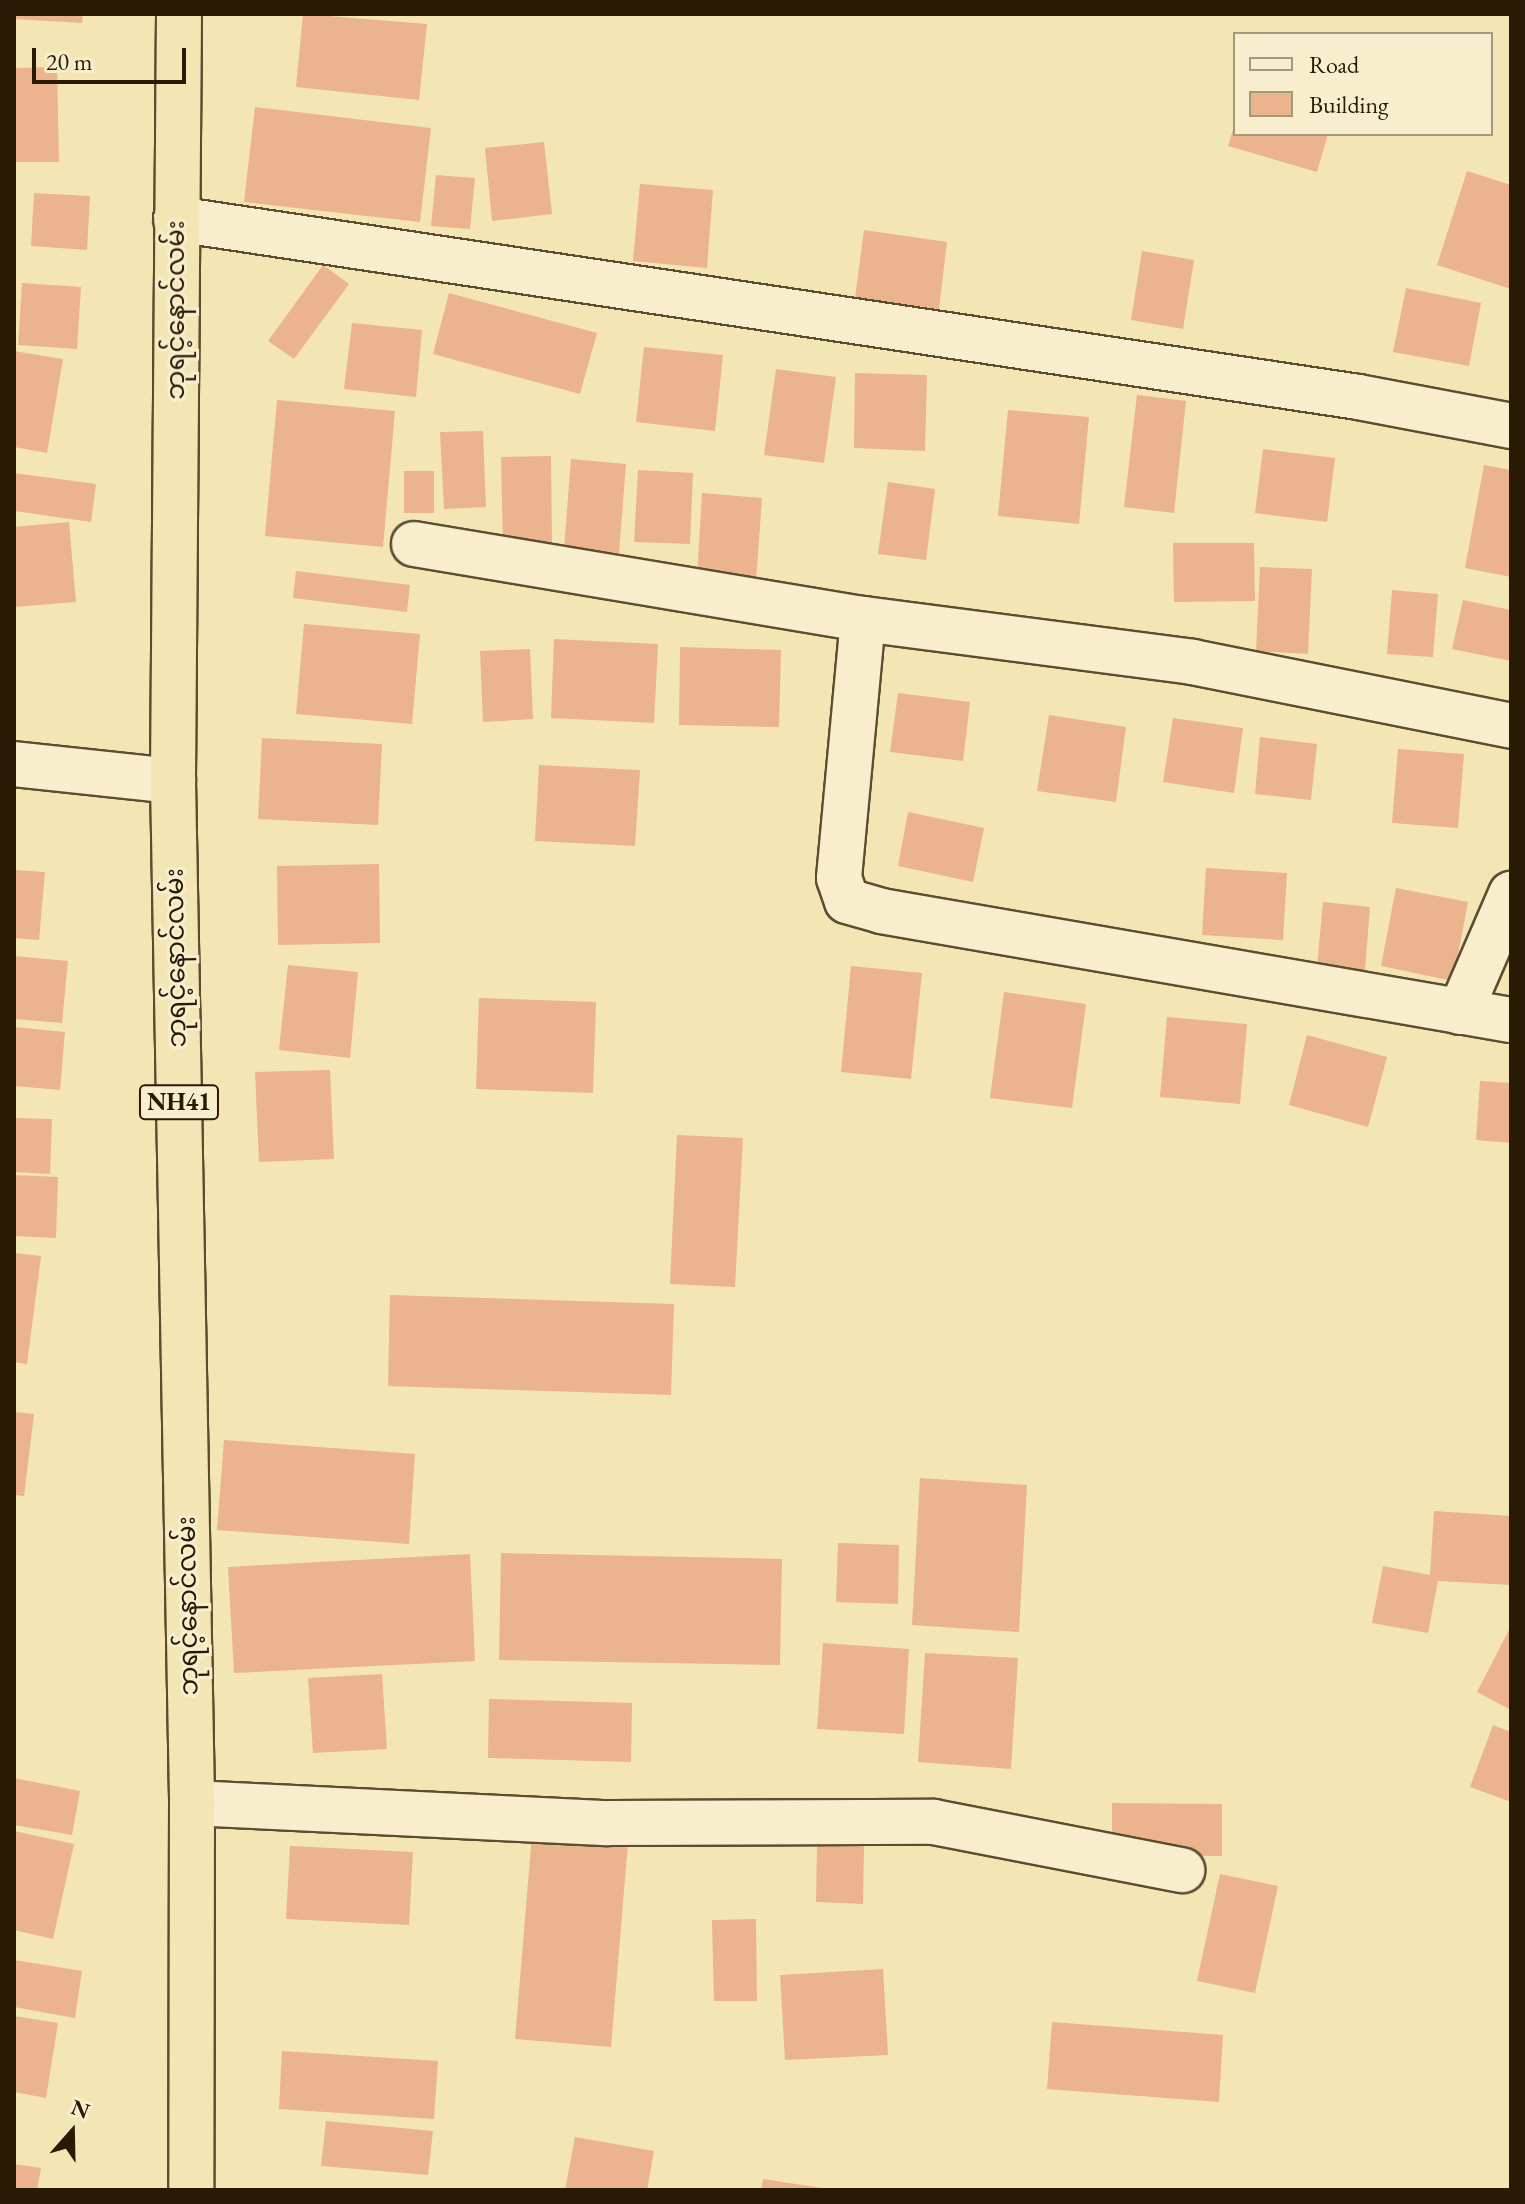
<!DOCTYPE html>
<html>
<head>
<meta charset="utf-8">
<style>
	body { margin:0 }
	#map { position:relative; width:1525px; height:2204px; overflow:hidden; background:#f4e5b4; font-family:"EB Garamond","Noto Sans Myanmar",serif }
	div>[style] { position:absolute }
	.building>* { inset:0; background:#ebb48c }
	.roads { filter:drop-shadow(2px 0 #5c4d30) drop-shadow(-2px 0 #5c4d30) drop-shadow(0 2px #5c4d30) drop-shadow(0 -2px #5c4d30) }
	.minor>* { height:44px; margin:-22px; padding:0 22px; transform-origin:22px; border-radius:22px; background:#f8eece }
	.highway>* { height:44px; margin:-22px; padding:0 22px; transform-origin:22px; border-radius:22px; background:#f4e5b4 }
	span { translate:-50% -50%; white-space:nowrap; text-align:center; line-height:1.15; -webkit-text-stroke:6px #f8eece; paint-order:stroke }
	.shield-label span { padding:2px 6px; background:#f8eece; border:2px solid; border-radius:6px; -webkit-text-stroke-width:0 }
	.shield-label { font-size:24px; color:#291a04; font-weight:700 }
	.street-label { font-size:26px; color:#291a04 }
	.frame { position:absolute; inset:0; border:16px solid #291a04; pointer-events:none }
	.legend { position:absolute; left:1233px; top:32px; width:260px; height:104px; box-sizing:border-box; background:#f8eece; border:2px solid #a5997d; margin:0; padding:10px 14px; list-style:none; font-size:24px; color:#291a04 }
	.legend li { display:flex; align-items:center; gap:16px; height:40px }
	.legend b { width:40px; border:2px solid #a5997d }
	.north { position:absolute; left:32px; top:2092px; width:80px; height:80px; -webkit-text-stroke:6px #f8eece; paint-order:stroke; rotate:20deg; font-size:22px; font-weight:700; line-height:32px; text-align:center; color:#291a04 }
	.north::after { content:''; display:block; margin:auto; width:28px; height:36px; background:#291a04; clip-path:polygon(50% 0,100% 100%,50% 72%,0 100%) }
	.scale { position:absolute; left:32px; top:48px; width:154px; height:36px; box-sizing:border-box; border:4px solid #291a04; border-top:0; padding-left:10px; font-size:24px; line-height:28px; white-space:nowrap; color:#291a04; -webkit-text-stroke:6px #f8eece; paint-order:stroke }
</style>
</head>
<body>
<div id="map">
	<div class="building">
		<i style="clip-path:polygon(14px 14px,83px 14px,82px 23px,14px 19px)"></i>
		<i style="clip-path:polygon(303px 14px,427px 24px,419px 100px,296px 87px)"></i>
		<i style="clip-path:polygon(57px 67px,59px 162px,14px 162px,14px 68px)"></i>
		<i style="clip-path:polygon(255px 107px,431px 128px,420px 222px,244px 202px)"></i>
		<i style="clip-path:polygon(1234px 126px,1235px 134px,1328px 134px,1317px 172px,1228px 146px)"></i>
		<i style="clip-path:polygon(544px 142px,552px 214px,492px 221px,485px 148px)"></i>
		<i style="clip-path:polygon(1467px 171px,1511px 185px,1511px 289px,1437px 265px)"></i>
		<i style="clip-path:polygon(436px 175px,475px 178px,470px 229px,431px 226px)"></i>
		<i style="clip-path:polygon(640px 184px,713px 190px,707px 268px,633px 261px)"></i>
		<i style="clip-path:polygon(34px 193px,90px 196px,87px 250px,31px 246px)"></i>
		<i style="clip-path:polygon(864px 230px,947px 242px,939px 309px,855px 298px)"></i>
		<i style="clip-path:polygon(1142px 251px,1194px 260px,1183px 329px,1131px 320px)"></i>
		<i style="clip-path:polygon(323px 265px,349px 284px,294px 359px,268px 341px)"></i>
		<i style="clip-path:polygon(22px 283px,81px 287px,77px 349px,18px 345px)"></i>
		<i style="clip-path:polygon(1406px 288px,1481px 303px,1469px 366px,1393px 352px)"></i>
		<i style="clip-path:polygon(449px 293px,597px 333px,580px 394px,433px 354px)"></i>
		<i style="clip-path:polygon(352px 323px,422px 330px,416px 397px,344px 389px)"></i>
		<i style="clip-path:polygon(644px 347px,723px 355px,715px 431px,636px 422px)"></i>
		<i style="clip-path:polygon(14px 351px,63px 359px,47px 453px,14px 447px)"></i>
		<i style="clip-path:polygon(776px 369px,836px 377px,824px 463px,764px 455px)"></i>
		<i style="clip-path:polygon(855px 373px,927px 375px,925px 451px,854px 448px)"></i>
		<i style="clip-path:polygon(1137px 395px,1186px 401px,1174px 513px,1124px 507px)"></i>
		<i style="clip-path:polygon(277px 400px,395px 411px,383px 547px,265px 536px)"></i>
		<i style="clip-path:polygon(1008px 410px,1089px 417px,1079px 524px,998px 516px)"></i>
		<i style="clip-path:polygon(483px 431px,486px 507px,444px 509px,440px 432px)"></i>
		<i style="clip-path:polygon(1263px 449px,1335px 458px,1327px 522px,1255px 513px)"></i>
		<i style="clip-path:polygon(551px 456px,552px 545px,503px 547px,501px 457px)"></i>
		<i style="clip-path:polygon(571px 459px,626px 464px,619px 553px,564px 549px)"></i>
		<i style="clip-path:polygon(1484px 465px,1511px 470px,1511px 577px,1465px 568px)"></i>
		<i style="clip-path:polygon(638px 470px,693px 473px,690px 544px,634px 542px)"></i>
		<i style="clip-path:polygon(404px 471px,434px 471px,434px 513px,404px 513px)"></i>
		<i style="clip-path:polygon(14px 473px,96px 484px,91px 522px,14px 511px)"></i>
		<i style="clip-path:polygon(888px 482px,935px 489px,926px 560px,878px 554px)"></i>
		<i style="clip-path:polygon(702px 493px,762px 498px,756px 581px,697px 577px)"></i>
		<i style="clip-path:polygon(69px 522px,76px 602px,14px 607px,14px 527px)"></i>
		<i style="clip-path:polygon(1173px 543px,1254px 543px,1255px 601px,1174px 602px)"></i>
		<i style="clip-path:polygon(1260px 567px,1312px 569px,1308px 654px,1256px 651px)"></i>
		<i style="clip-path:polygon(296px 571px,410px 585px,407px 612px,293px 598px)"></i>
		<i style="clip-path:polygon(1392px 590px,1438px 594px,1433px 657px,1387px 654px)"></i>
		<i style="clip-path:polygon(1463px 600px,1511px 610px,1511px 661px,1452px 649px)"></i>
		<i style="clip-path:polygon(304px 624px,420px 634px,412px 724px,296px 714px)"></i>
		<i style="clip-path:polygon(554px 639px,658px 644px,654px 723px,551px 718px)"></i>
		<i style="clip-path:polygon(680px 647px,781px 650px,779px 727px,679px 725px)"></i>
		<i style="clip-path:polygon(530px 649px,533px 719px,483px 722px,480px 651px)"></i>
		<i style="clip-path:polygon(898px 693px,970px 702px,963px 761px,890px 752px)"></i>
		<i style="clip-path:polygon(1049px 715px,1126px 727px,1116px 802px,1037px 791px)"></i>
		<i style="clip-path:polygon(1173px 718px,1243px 728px,1234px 793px,1163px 782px)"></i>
		<i style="clip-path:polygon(1260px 737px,1317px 744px,1311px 800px,1255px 794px)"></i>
		<i style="clip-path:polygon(262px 738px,382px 744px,378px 825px,258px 819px)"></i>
		<i style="clip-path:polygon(1398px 749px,1464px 754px,1458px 828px,1392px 823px)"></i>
		<i style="clip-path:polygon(539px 765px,640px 770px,635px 846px,535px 841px)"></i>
		<i style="clip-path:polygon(908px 812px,984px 828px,973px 882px,898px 866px)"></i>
		<i style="clip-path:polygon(379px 864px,380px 943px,278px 945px,277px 866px)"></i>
		<i style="clip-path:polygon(1206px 868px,1287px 873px,1283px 940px,1202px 935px)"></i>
		<i style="clip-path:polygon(14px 870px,45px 872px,39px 940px,14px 938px)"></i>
		<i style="clip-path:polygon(1396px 888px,1468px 902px,1453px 981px,1381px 966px)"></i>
		<i style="clip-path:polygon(1323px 902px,1370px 907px,1364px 983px,1316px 978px)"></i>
		<i style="clip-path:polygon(14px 956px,68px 961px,62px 1023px,14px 1019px)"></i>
		<i style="clip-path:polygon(288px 965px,358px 972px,350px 1058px,279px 1050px)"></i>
		<i style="clip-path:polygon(851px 966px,922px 973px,911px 1079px,841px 1072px)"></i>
		<i style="clip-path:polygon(1004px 992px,1086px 1004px,1072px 1108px,990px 1098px)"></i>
		<i style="clip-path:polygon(479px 998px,596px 1002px,593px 1093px,476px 1089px)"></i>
		<i style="clip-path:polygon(1167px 1017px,1247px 1024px,1240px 1104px,1160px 1097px)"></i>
		<i style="clip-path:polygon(14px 1027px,65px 1032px,60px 1090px,14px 1086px)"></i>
		<i style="clip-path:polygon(1307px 1035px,1387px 1057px,1368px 1127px,1289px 1105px)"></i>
		<i style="clip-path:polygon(330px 1070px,334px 1159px,259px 1162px,255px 1072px)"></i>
		<i style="clip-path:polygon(1480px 1081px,1511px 1083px,1511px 1143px,1476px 1140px)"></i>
		<i style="clip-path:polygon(14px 1118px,52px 1119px,50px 1174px,14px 1172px)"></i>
		<i style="clip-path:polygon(677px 1135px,743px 1138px,735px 1287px,670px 1284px)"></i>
		<i style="clip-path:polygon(14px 1175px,58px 1177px,56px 1238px,14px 1236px)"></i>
		<i style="clip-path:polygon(14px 1253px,41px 1256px,27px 1364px,14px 1362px)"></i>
		<i style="clip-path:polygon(390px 1295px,674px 1304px,671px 1395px,388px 1386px)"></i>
		<i style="clip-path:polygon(14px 1412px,34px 1414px,24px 1496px,14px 1495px)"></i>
		<i style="clip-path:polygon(224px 1440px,415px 1454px,409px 1544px,217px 1530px)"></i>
		<i style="clip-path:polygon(920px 1478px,1027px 1485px,1019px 1632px,912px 1625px)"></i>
		<i style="clip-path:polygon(1434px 1511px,1511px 1516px,1511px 1585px,1438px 1581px,1428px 1633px,1372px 1623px,1383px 1566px,1430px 1575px)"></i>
		<i style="clip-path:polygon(838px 1543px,899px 1545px,898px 1604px,836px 1602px)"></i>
		<i style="clip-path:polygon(501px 1553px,782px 1559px,780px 1665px,499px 1660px)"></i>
		<i style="clip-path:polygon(470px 1554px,475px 1661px,234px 1673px,228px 1567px)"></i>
		<i style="clip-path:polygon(1511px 1626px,1511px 1710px,1477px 1692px)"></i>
		<i style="clip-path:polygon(823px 1643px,909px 1649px,904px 1734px,817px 1729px)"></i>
		<i style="clip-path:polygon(925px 1653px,1018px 1658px,1011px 1769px,918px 1762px)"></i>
		<i style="clip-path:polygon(382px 1674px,387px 1749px,313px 1753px,308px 1678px)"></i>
		<i style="clip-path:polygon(489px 1699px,632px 1703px,631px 1762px,488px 1758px)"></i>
		<i style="clip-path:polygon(1493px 1725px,1511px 1732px,1511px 1802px,1470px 1787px)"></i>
		<i style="clip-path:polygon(14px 1778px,80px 1791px,72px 1835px,14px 1825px)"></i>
		<i style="clip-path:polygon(1112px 1803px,1222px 1804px,1222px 1856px,1112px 1855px)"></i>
		<i style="clip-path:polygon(14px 1831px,74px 1844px,53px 1939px,14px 1930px)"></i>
		<i style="clip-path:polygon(532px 1834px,628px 1843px,611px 2047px,515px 2039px)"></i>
		<i style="clip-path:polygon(817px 1845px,864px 1846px,863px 1904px,816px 1902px)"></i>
		<i style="clip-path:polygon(290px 1846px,413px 1852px,409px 1925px,286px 1919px)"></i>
		<i style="clip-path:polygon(1220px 1874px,1278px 1886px,1255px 1993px,1197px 1981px)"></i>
		<i style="clip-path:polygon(756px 1919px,757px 2001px,714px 2001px,712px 1920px)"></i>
		<i style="clip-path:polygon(14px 1960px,82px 1971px,75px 2018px,14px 2007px)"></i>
		<i style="clip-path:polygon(883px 1969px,888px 2055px,785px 2060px,780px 1975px)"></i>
		<i style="clip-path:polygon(14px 2016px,58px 2023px,46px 2098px,14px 2092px)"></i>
		<i style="clip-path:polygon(1052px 2022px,1223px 2035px,1219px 2102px,1047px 2089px)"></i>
		<i style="clip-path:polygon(282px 2051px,438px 2061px,434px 2119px,279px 2109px)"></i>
		<i style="clip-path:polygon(326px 2121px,433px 2131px,428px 2175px,321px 2166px)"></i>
		<i style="clip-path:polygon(575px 2137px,654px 2151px,647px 2190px,565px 2190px)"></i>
		<i style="clip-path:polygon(14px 2164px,41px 2168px,37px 2190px,14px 2190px)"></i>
		<i style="clip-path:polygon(763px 2179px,822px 2188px,822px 2190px,761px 2190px)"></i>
	</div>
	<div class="roads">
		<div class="minor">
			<i style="left:176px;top:219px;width:1195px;rotate:8.56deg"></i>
			<i style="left:1358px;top:397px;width:156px;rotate:10.7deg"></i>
			<i style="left:414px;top:544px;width:455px;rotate:9.5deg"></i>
			<i style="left:863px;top:619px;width:332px;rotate:7.4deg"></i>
			<i style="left:1192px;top:662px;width:325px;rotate:11.3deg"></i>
			<i style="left:863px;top:619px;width:260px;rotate:95.3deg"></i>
			<i style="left:839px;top:878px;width:24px;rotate:71deg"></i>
			<i style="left:847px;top:901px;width:35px;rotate:16deg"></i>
			<i style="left:881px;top:911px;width:639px;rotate:9.82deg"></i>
			<i style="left:14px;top:764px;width:160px;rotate:6.1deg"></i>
			<i style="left:1460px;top:1012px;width:129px;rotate:-66.6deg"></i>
			<i style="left:192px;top:1803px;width:416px;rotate:2.8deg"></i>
			<i style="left:608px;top:1823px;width:326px;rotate:-0.2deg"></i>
			<i style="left:934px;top:1822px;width:253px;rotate:11deg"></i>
		</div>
		<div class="highway">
			<i style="left:179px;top:14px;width:767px;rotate:90.45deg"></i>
			<i style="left:173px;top:781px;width:1022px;rotate:88.93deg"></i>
			<i style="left:192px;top:1803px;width:387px;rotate:90.1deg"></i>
		</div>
	</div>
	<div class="shield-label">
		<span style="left:179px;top:1102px">NH41</span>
	</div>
	<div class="street-label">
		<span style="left:176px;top:310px;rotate:-90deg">ဘုရင့်နောင်လမ်း</span>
		<span style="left:176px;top:958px;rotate:-91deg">ဘုရင့်နောင်လမ်း</span>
		<span style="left:188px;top:1606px;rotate:-91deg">ဘုရင့်နောင်လမ်း</span>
	</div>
	<div class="frame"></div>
	<ul class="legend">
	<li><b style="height:10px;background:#f8eece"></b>Road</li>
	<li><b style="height:22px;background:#ebb48c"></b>Building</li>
	</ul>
	<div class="north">N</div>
	<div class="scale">20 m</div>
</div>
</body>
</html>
